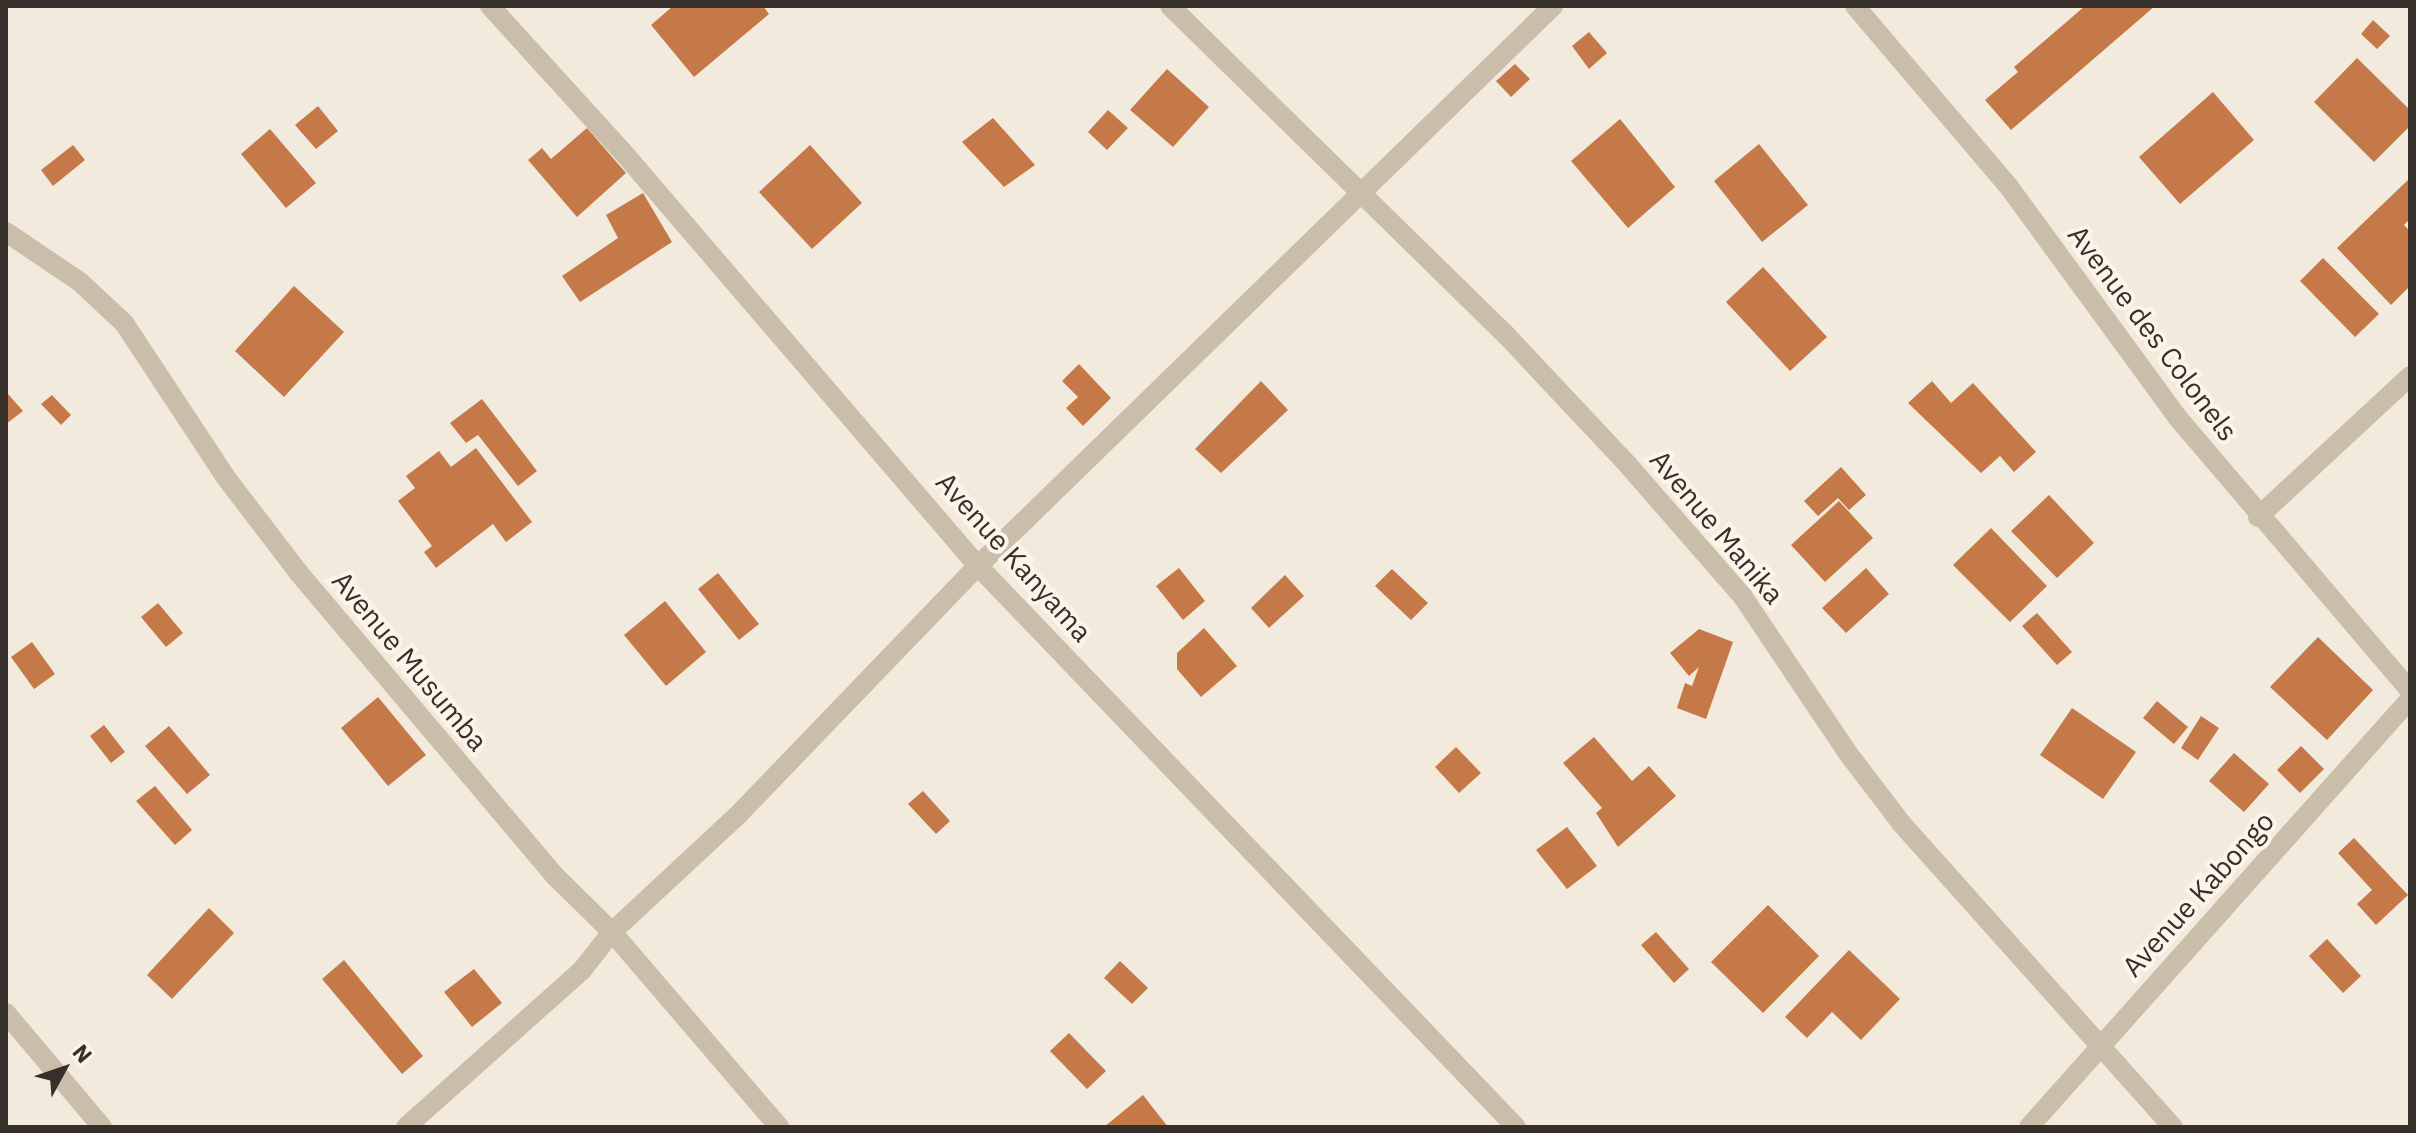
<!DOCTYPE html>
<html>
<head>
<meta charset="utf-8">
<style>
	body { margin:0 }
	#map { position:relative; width:2416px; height:1133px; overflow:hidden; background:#f2ebdd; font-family:"IBM Plex Sans",sans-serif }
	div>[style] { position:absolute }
	.building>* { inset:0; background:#c57948 }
	.minor>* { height:20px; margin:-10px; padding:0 10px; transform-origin:10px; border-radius:10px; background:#cabda9 }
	span { translate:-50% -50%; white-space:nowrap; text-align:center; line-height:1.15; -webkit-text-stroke:8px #faf4e9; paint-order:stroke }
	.street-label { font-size:28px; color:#372f29 }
	.frame { position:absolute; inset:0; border:8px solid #372f29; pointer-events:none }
	.north { position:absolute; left:24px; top:1029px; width:80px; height:80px; -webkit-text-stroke:6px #faf4e9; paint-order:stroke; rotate:50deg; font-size:22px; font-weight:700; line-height:32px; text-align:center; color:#372f29 }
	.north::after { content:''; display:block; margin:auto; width:28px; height:36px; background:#372f29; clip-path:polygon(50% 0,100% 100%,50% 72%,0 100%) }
</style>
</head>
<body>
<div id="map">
	<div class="building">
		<i style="clip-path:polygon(673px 6px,763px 6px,769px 14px,694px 77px,651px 25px)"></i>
		<i style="clip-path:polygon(2085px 6px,2155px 6px,2011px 130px,1985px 100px,2018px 72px,2014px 67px)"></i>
		<i style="clip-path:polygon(2373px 20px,2390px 36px,2377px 49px,2361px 34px)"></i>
		<i style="clip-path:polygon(1589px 32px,1607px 53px,1589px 69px,1572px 46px)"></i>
		<i style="clip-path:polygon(2357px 58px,2410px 110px,2410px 126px,2374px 162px,2314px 102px)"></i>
		<i style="clip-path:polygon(1515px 64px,1530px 79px,1511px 97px,1496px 81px)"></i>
		<i style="clip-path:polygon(1167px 69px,1209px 107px,1173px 147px,1130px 110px)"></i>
		<i style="clip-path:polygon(2213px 92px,2254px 140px,2180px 204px,2139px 157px)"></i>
		<i style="clip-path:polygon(318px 106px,338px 131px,316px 149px,295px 125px)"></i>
		<i style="clip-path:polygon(1108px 110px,1128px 128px,1107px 150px,1088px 132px)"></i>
		<i style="clip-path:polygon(993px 118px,1035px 165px,1004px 187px,962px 142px)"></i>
		<i style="clip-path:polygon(1620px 119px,1675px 187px,1628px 228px,1571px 161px)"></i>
		<i style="clip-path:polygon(587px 128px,626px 173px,577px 217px,528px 160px,542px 148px,551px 159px)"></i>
		<i style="clip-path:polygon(270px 129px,316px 183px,286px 208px,241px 154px)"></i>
		<i style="clip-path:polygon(1759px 144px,1808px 205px,1762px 242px,1714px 181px)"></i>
		<i style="clip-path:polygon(73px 145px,85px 160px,53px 186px,41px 170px)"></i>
		<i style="clip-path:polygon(810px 145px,862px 203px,812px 249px,759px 192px)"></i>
		<i style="clip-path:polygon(2410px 178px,2410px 219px,2404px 225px,2410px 231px,2410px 286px,2391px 305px,2337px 248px)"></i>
		<i style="clip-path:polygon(643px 193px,672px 242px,580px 302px,562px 276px,618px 238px,606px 215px)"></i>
		<i style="clip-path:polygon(2323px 258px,2379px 314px,2355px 337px,2300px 281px)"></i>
		<i style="clip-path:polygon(1763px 267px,1827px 337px,1790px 371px,1726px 302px)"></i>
		<i style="clip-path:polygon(294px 286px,344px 332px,284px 397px,235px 351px)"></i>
		<i style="clip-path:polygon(1079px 364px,1111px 398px,1083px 426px,1066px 408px,1078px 397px,1062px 381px)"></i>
		<i style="clip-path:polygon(1261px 381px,1288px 410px,1221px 473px,1195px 449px)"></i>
		<i style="clip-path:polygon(1932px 381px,1951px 403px,1973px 383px,2036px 452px,2014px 472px,2000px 456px,1981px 473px,1908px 403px)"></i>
		<i style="clip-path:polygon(8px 394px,23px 411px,6px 424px,6px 396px)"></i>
		<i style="clip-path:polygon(52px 395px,71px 415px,61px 425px,41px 404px)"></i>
		<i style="clip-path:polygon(482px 399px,537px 471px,518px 486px,478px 435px,466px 443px,450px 423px)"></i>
		<i style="clip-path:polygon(476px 448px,532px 522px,506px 542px,493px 524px,436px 568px,424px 552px,432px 546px,398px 501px,415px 488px,406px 476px,439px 451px,451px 467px)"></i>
		<i style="clip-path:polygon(1841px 467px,1866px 495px,1849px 510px,1838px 498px,1818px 516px,1804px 501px)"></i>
		<i style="clip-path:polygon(2049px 495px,2094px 543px,2057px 578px,2011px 531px)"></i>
		<i style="clip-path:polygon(1839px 501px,1873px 538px,1825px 582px,1791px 545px)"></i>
		<i style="clip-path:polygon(1991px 528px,2047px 586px,2010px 622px,1953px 565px)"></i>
		<i style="clip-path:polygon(1179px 568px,1205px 601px,1183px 620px,1156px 586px)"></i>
		<i style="clip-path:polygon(1866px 568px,1889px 594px,1846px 633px,1822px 608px)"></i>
		<i style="clip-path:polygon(1392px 569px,1428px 603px,1411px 620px,1375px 586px)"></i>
		<i style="clip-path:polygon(718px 573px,759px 624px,739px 640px,698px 589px)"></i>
		<i style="clip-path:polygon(1285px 575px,1304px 596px,1269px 628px,1251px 608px)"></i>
		<i style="clip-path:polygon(665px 601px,706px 652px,666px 686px,624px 635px)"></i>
		<i style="clip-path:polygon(158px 603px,183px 633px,166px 647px,141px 617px)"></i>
		<i style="clip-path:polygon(2037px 613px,2072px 652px,2057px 665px,2022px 626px)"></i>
		<i style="clip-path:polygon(1204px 628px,1237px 666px,1201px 697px,1177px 669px,1177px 653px)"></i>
		<i style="clip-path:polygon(1699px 629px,1733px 642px,1706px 719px,1677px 708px,1685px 683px,1692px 686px,1699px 667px,1689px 676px,1670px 653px)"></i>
		<i style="clip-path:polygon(2318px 637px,2373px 690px,2327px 740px,2270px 687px)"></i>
		<i style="clip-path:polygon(32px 642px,55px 674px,34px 689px,11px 657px)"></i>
		<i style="clip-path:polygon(378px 697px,426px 755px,388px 786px,341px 728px)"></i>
		<i style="clip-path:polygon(2157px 701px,2188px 727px,2174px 744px,2143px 718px)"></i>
		<i style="clip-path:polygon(2072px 708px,2136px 752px,2103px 799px,2040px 755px)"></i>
		<i style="clip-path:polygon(2201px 716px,2219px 728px,2198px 760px,2181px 748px)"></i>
		<i style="clip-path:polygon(104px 725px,125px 752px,111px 763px,90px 736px)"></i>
		<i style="clip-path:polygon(169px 726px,210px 775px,187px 794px,145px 746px)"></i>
		<i style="clip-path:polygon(1594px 737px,1632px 781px,1649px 766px,1676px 796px,1618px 847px,1596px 813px,1602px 808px,1563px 763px)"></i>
		<i style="clip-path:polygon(2301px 746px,2324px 769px,2300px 793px,2277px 770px)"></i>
		<i style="clip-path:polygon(1456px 747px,1481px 773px,1459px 793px,1435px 767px)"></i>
		<i style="clip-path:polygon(2234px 753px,2269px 784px,2244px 812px,2209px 781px)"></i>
		<i style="clip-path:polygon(155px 786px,192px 830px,175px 845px,136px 801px)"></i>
		<i style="clip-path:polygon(923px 791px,950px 821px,936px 834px,908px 804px)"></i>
		<i style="clip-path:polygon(1567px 827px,1597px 866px,1567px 889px,1536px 850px)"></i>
		<i style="clip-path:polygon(2354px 838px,2408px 895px,2376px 925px,2357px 904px,2372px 890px,2338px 853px)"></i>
		<i style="clip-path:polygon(1768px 905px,1819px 956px,1763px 1013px,1711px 962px)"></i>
		<i style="clip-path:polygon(209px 908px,234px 933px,172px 999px,147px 975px)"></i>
		<i style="clip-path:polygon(1656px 932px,1689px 969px,1674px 983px,1641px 945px)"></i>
		<i style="clip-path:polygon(2327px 939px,2361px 976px,2343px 993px,2309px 956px)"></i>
		<i style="clip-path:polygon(1849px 950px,1900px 999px,1861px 1040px,1832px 1012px,1807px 1038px,1785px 1017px)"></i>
		<i style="clip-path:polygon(344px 960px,423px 1056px,402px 1074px,322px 979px)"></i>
		<i style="clip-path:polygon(1120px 961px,1148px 988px,1132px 1004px,1104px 978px)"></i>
		<i style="clip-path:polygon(474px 969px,502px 1003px,472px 1027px,444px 992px)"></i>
		<i style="clip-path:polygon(1069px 1033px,1106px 1071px,1087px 1089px,1050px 1051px)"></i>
		<i style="clip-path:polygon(1143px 1095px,1168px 1127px,1104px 1127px)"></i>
	</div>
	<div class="minor">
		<i style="left:490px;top:6px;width:196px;rotate:47.7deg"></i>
		<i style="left:622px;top:151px;width:547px;rotate:49.38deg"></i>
		<i style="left:978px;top:566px;width:777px;rotate:46.2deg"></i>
		<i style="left:1170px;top:6px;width:472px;rotate:44.4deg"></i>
		<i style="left:1507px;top:336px;width:177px;rotate:46.8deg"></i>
		<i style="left:1628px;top:465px;width:175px;rotate:48.9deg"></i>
		<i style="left:1743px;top:597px;width:187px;rotate:56.1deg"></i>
		<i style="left:1847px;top:752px;width:89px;rotate:52.7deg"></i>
		<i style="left:1901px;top:823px;width:408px;rotate:48.2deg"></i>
		<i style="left:1855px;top:6px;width:238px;rotate:49.6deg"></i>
		<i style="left:2009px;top:187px;width:286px;rotate:53.8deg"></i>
		<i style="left:2178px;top:418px;width:358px;rotate:49.6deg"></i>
		<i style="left:6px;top:232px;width:89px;rotate:34deg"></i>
		<i style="left:80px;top:282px;width:60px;rotate:43deg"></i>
		<i style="left:124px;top:323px;width:187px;rotate:56.6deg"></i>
		<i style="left:227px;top:479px;width:117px;rotate:52.6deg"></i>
		<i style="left:298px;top:572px;width:398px;rotate:49.8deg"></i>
		<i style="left:555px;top:876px;width:80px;rotate:44.5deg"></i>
		<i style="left:612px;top:932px;width:257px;rotate:49.4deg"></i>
		<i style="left:2258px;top:517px;width:207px;rotate:-42.8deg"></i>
		<i style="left:6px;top:1013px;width:149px;rotate:49.9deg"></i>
		<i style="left:406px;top:1127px;width:236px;rotate:-41.7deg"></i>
		<i style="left:582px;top:970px;width:48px;rotate:-51.7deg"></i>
		<i style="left:612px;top:932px;width:171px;rotate:-42.9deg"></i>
		<i style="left:737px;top:816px;width:347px;rotate:-46.1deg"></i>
		<i style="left:978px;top:566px;width:803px;rotate:-44.24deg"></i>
		<i style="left:2029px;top:1127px;width:573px;rotate:-48.32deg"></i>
	</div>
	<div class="street-label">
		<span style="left:2153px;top:333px;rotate:53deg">Avenue des Colonels</span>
		<span style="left:1717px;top:527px;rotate:50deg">Avenue Manika</span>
		<span style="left:1014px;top:557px;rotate:48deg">Avenue Kanyama</span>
		<span style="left:410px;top:661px;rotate:50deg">Avenue Musumba</span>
		<span style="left:2198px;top:894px;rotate:-48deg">Avenue Kabongo</span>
	</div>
	<div class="frame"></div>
	<div class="north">N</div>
</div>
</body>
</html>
